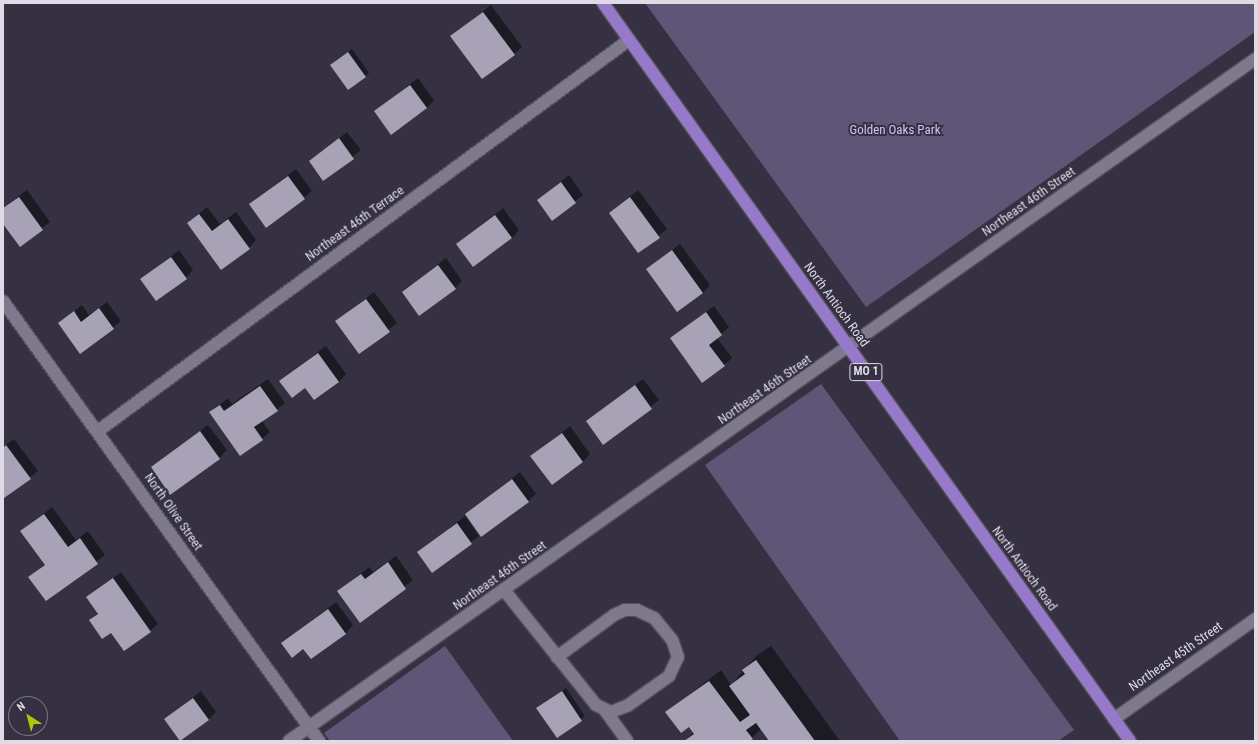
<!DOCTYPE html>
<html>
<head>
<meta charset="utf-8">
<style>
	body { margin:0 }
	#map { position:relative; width:1258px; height:744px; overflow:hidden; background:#363142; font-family:"Roboto Condensed",sans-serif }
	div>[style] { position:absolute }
	.green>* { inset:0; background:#5f5576 }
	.shadow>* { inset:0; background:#0007 }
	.building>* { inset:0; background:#a8a2b7 }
	.roads { filter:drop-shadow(1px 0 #544f5d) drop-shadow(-1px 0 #544f5d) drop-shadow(0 1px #544f5d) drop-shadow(0 -1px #544f5d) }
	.minor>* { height:12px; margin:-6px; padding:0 6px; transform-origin:6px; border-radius:6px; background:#7f798d }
	.major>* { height:12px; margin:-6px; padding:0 6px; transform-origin:6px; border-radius:6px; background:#967ac9 }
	span { translate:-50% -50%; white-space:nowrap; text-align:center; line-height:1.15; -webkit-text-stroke:4px #363142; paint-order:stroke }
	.shield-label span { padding:1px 3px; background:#363142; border:1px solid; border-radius:3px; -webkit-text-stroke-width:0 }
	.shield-label { font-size:12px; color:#dedbe7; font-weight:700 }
	.park-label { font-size:13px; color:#d2c1f9 }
	.street-label { font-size:13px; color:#dedbe7 }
	.frame { position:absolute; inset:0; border:4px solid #dedbe7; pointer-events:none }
	.north { position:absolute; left:8px; top:696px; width:40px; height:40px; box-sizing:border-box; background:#363142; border:1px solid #797584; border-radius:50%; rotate:324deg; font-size:11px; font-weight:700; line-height:16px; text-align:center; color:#dedbe7 }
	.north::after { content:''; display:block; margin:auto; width:14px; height:18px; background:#adc60d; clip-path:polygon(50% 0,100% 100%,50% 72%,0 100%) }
</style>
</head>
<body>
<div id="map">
	<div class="green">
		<i style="clip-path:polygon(645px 3px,1255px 3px,1255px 32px,866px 307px)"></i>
		<i style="clip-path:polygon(821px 384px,1074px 730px,1058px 741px,900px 741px,705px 465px)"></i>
		<i style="clip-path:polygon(445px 646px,513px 741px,330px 741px,324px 733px)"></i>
	</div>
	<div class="shadow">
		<i style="clip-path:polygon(491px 5px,522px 47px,514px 54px,452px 36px)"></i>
		<i style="clip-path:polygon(352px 49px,369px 73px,365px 76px,335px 61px)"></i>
		<i style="clip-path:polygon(418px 78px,434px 100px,427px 108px,375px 112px)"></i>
		<i style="clip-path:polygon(347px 132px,361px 150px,324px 180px,310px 161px)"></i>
		<i style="clip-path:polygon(296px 169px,312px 191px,304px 198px,250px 204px)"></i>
		<i style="clip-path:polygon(569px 175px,583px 195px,552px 219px,538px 200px)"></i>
		<i style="clip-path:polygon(27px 190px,50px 222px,20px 246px,3px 222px,3px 208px)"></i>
		<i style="clip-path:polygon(638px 190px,667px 229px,638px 252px,610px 213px)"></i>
		<i style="clip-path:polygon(207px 207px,220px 224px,236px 212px,256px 240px,249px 248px,188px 223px)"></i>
		<i style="clip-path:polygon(503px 208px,519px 230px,512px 238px,457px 244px)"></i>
		<i style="clip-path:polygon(680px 244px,710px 285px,703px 293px,647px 269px)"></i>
		<i style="clip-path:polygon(179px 250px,193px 270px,186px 278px,142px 279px)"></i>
		<i style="clip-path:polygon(446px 258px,462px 281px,455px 288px,403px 292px)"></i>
		<i style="clip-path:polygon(374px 292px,397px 323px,359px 353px,336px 321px)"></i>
		<i style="clip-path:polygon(107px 302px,121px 321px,81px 352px,59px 323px,82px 305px,89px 315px)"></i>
		<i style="clip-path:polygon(714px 306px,729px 327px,717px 338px,732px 358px,724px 365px,671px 338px)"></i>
		<i style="clip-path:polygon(326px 346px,346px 374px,339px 382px,305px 387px,280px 381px)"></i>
		<i style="clip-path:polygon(268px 379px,285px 403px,262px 421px,270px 432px,262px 439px,211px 412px,228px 398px,232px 404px)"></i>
		<i style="clip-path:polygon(643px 379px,659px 400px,603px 443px,587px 421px)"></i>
		<i style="clip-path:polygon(208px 425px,227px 450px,219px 458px,152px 467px)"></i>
		<i style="clip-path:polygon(570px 426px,590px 454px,583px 462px,532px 456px)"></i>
		<i style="clip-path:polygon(14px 439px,38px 471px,4px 497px,3px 447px)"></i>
		<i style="clip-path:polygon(520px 472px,536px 494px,528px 501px,466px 514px)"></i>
		<i style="clip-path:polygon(52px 507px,76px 540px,88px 531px,105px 555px,46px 600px,29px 578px,45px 564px,22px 531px)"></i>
		<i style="clip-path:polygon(465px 516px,479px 536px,433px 572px,418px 552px)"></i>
		<i style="clip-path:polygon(396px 556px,413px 580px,360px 621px,339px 591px,369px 567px,373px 572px)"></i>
		<i style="clip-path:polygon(121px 572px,158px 624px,150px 631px,112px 631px,90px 620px,98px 613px,87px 598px)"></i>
		<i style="clip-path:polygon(336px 602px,353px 625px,346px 633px,311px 658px,304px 648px,282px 643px)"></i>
		<i style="clip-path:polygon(771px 646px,840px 741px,770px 741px,761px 729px,749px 741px,685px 741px,694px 732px,689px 725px,667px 712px,721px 670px,731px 685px,757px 655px)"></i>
		<i style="clip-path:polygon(566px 688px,585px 716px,557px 737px,541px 705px)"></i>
		<i style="clip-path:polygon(201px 691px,216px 712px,208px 720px,166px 719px)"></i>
	</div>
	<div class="building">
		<i style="clip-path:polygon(483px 12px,515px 55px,482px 79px,450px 36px)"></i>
		<i style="clip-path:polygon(348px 52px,366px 77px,348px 90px,330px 65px)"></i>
		<i style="clip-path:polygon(410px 85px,427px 108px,391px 135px,374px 111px)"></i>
		<i style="clip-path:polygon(339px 138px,354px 159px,323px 181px,309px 161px)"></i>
		<i style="clip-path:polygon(288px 176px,305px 199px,266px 228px,249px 204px)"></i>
		<i style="clip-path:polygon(561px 182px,576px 203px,552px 221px,537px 200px)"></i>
		<i style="clip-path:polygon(19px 197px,43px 230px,20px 247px,3px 224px,3px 208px)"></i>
		<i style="clip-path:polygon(630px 197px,660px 238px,638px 253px,609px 213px)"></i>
		<i style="clip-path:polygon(199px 214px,212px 231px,228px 219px,250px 249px,221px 270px,187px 223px)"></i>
		<i style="clip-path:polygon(495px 215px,512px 238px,473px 267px,456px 244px)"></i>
		<i style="clip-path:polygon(672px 250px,703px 293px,677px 312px,646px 269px)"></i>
		<i style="clip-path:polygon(171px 257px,187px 279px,156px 301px,140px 279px)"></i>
		<i style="clip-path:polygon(438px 265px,456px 289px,419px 316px,402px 292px)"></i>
		<i style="clip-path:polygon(366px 299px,390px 332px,359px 354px,335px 321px)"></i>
		<i style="clip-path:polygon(99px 308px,114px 329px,80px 354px,58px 323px,74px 311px,81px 322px)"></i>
		<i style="clip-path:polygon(706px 312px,722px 335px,709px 345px,725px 366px,702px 383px,670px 338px)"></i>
		<i style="clip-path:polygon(318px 353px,339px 382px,314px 400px,305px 388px,292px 398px,279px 381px)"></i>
		<i style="clip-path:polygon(635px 385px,652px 409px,603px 445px,586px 421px)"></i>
		<i style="clip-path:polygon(260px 386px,278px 411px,254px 427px,263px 440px,240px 456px,209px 412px,220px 405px,224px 411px)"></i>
		<i style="clip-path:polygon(200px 431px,220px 459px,170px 495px,151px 467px)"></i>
		<i style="clip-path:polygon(562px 433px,583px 462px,552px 485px,530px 456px)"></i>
		<i style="clip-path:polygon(6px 445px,31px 479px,4px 498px,3px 448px)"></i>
		<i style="clip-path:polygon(512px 479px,529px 502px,481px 537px,465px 514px)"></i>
		<i style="clip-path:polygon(44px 514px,68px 547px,80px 538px,98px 564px,46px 601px,28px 577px,45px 565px,20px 531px)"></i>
		<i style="clip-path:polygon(457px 523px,472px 544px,432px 573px,417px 552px)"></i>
		<i style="clip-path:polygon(388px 562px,406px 589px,360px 623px,337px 591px,361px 574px,365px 579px)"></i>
		<i style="clip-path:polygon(113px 578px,151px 632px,124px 651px,111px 633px,102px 639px,89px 620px,98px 614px,86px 597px)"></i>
		<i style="clip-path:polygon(328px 609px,346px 634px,311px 659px,303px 649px,292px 658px,281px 643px)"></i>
		<i style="clip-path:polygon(756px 660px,815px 741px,769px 741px,756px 723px,746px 730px,753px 739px,750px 741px,684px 741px,694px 734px,689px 727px,681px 733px,665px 712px,709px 681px,740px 722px,750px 715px,729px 686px,745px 674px,742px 670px)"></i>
		<i style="clip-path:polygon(562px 691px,582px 721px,557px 738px,536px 708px)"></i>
		<i style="clip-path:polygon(193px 698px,209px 720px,180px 741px,164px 719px)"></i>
	</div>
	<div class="roads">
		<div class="minor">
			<i style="left:3px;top:301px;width:542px;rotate:54.31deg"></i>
			<i style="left:98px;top:431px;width:659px;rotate:-36.37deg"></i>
			<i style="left:504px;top:590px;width:147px;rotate:51.3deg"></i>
			<i style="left:596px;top:705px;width:17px;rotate:25deg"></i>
			<i style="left:611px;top:712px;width:17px;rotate:-21deg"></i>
			<i style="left:627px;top:706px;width:52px;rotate:-35.5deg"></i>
			<i style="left:669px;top:676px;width:21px;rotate:-65deg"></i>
			<i style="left:678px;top:657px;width:18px;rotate:-109deg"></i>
			<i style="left:672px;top:640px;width:28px;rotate:-129deg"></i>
			<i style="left:654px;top:618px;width:19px;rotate:-155deg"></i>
			<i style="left:637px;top:610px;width:12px;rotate:180deg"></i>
			<i style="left:625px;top:610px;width:12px;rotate:156deg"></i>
			<i style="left:614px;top:615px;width:71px;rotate:143.6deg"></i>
			<i style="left:604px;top:709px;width:39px;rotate:54deg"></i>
			<i style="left:1114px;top:719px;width:173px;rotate:-35.3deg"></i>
			<i style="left:289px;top:741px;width:1182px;rotate:-35.22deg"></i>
		</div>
		<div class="major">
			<i style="left:603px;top:3px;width:907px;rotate:54.47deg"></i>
		</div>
	</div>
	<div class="shield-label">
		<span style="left:866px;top:372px">MO 1</span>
	</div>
	<div class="park-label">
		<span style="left:895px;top:130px">Golden Oaks Park</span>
	</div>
	<div class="street-label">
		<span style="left:1029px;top:202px;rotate:-35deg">Northeast 46th Street</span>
		<span style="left:355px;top:224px;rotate:-36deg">Northeast 46th Terrace</span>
		<span style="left:836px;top:305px;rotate:54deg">North Antioch Road</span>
		<span style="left:765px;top:390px;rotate:-35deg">Northeast 46th Street</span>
		<span style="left:173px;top:512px;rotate:55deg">North Olive Street</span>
		<span style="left:1024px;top:569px;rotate:54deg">North Antioch Road</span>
		<span style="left:500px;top:576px;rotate:-35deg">Northeast 46th Street</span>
		<span style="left:1176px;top:657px;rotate:-35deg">Northeast 45th Street</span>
	</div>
	<div class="frame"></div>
	<div class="north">N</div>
</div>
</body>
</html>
